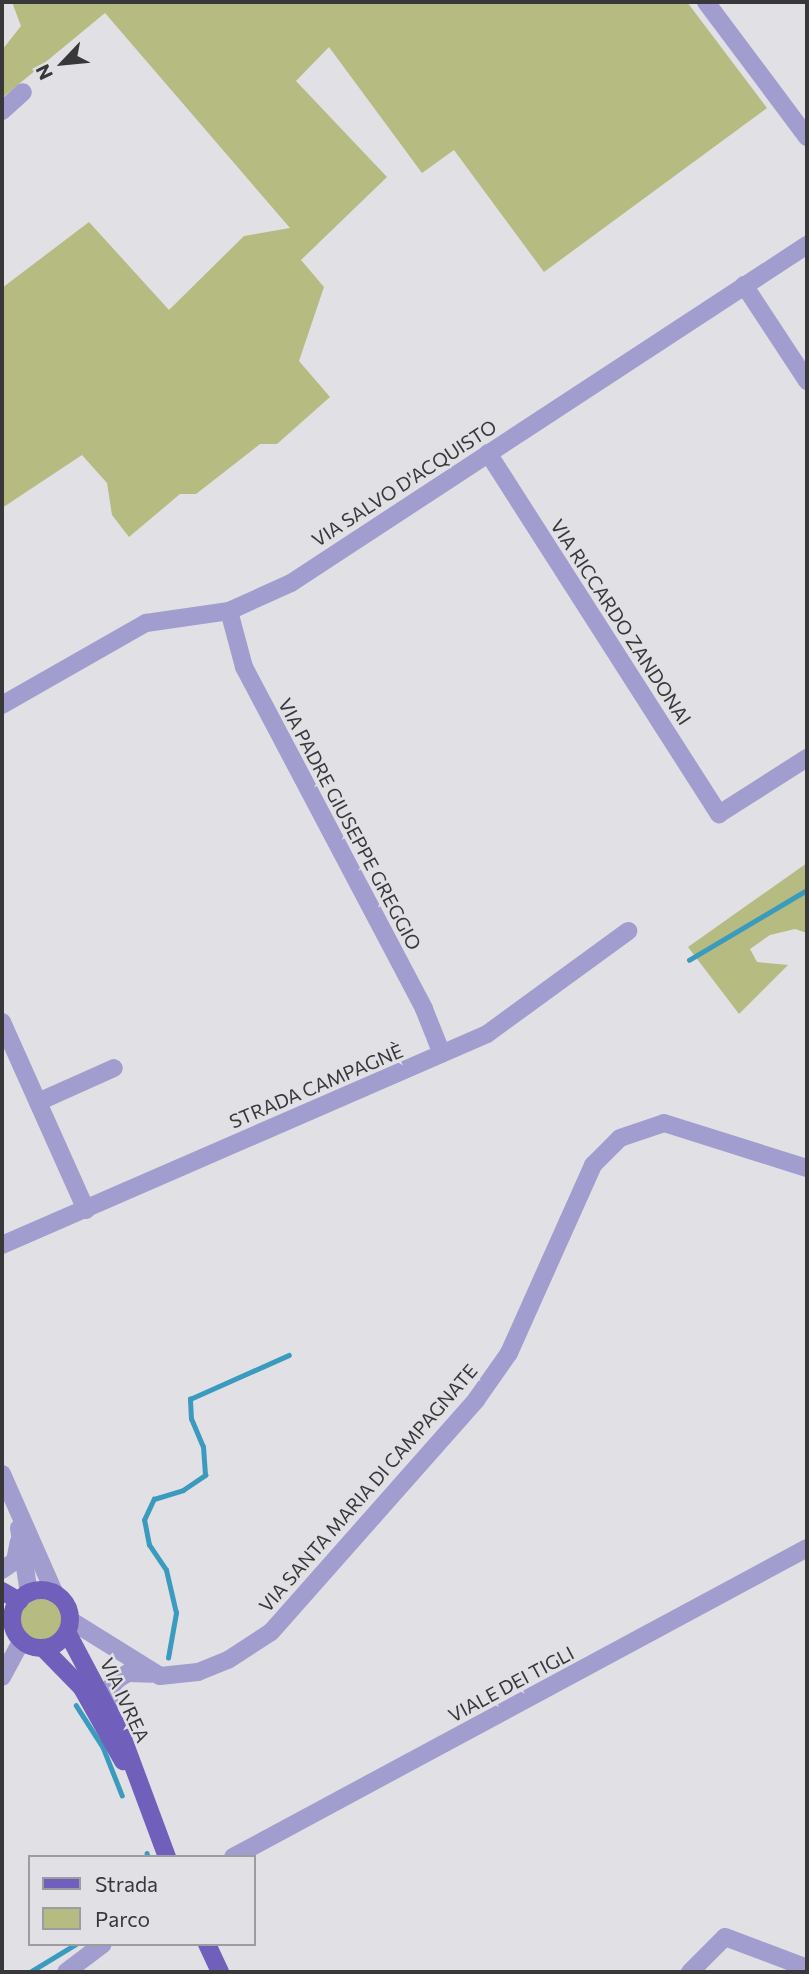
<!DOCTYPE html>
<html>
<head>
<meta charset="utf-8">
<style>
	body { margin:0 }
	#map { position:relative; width:809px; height:1974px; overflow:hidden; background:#e1e1e5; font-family:Commissioner,sans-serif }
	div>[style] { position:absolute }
	.green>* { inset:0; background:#b5bb81 }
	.round { border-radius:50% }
	.stream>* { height:4.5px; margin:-2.25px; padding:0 2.25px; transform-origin:2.25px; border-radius:2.25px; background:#3a9bbe }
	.minor>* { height:18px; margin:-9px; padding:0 9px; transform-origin:9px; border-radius:9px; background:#a29dcf }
	.major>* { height:18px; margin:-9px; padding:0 9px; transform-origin:9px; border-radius:9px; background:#7060bb }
	.major>.ring { margin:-9px; padding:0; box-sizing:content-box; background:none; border:18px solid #7060bb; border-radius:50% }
	span { translate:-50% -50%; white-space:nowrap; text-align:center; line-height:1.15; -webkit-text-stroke:5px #e1e1e5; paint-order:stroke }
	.street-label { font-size:19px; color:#38383a }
	.frame { position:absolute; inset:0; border:4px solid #38383a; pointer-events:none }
	.legend { position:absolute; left:28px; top:1855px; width:228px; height:91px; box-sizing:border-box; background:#e1e1e5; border:2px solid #9d9da1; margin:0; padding:9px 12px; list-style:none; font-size:21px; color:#38383a }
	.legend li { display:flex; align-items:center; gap:14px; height:35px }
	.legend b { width:35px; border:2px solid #9d9da1 }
	.north { position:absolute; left:28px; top:28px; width:70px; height:70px; -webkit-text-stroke:5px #e1e1e5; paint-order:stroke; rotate:244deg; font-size:19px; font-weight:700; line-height:28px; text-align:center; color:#38383a }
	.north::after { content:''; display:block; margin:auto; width:24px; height:32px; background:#38383a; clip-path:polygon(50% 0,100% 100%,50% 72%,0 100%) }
</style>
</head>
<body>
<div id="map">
	<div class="green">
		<i style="clip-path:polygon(12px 2px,687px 2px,767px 108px,544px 272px,454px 150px,422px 173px,329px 47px,296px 81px,387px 177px,301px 260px,324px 287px,299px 361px,330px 397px,277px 444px,260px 444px,196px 494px,180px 494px,129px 537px,112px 515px,107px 483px,82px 455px,2px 508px,2px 288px,89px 222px,169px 310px,244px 236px,290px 228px,105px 13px,2px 98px,2px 50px,21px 26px)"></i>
		<i style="clip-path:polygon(807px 863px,807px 933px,795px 929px,770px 935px,750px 949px,757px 962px,788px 965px,739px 1014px,688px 947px)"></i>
		<i class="round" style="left:20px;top:1598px;width:42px;height:42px"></i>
	</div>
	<div class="stream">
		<i style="left:689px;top:960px;width:137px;rotate:-30.7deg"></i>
		<i style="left:168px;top:1658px;width:46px;rotate:-79.9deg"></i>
		<i style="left:176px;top:1613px;width:44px;rotate:-103.1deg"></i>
		<i style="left:166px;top:1570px;width:30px;rotate:-124deg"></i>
		<i style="left:149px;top:1545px;width:25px;rotate:-101deg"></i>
		<i style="left:144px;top:1520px;width:23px;rotate:-65deg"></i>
		<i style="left:154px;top:1499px;width:30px;rotate:-17deg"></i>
		<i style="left:183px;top:1490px;width:27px;rotate:-34deg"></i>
		<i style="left:205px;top:1475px;width:28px;rotate:-94deg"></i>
		<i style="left:203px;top:1447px;width:30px;rotate:-113deg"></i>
		<i style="left:191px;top:1419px;width:20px;rotate:-93deg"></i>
		<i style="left:190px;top:1399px;width:108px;rotate:-24deg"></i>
		<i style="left:76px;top:1705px;width:50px;rotate:57.3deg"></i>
		<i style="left:103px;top:1747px;width:52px;rotate:68.4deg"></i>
		<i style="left:147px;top:1853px;width:4px;rotate:76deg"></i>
		<i style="left:30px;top:1972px;width:54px;rotate:-31.3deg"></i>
	</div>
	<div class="minor">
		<i style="left:706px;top:2px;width:169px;rotate:53.2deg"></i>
		<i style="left:2px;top:111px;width:28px;rotate:-42deg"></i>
		<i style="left:744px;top:285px;width:115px;rotate:56.7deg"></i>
		<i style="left:488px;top:453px;width:429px;rotate:57.4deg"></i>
		<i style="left:719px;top:814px;width:104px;rotate:-32.5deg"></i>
		<i style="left:229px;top:611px;width:58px;rotate:75deg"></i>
		<i style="left:244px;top:667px;width:386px;rotate:62.2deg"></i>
		<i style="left:424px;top:1009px;width:48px;rotate:68.2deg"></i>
		<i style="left:2px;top:705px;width:166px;rotate:-29.7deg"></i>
		<i style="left:146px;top:623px;width:84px;rotate:-8.2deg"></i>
		<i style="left:229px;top:611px;width:68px;rotate:-24.3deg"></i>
		<i style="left:291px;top:583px;width:617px;rotate:-33.23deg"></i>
		<i style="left:2px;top:1022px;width:206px;rotate:65.9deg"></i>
		<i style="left:38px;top:1102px;width:83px;rotate:-24.1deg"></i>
		<i style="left:2px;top:1245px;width:529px;rotate:-23.51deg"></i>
		<i style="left:487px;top:1034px;width:175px;rotate:-36.1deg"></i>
		<i style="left:2px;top:1474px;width:131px;rotate:66.2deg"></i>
		<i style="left:19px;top:1528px;width:66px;rotate:81.3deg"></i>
		<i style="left:2px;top:1570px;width:16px;rotate:-35deg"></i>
		<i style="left:15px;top:1561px;width:20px;rotate:-79deg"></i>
		<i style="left:70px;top:1620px;width:106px;rotate:31.9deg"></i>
		<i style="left:160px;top:1676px;width:38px;rotate:-6deg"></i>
		<i style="left:198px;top:1672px;width:32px;rotate:-22deg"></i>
		<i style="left:228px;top:1660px;width:51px;rotate:-33.1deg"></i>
		<i style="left:271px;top:1632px;width:310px;rotate:-48.5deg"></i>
		<i style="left:476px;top:1400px;width:57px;rotate:-54.9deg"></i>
		<i style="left:509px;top:1353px;width:206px;rotate:-65.9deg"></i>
		<i style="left:593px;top:1165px;width:38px;rotate:-45deg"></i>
		<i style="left:620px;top:1138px;width:46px;rotate:-18.8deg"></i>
		<i style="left:664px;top:1123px;width:150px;rotate:17.5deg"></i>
		<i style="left:2px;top:1677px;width:42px;rotate:-61.6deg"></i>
		<i style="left:109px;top:1707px;width:18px;rotate:-90deg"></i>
		<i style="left:109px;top:1689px;width:13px;rotate:-48deg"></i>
		<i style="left:118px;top:1679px;width:12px;rotate:-31deg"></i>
		<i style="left:128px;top:1673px;width:23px;rotate:2deg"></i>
		<i style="left:233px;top:1857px;width:652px;rotate:-28.29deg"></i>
		<i style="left:66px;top:1972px;width:46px;rotate:-37.1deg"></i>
		<i style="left:690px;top:1972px;width:49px;rotate:-45deg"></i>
		<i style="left:725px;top:1937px;width:88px;rotate:20.7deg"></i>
	</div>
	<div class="major">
		<i class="ring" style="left:12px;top:1590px;width:40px;height:40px"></i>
		<i style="left:2px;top:1591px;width:20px;rotate:30deg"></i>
		<i style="left:67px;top:1632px;width:118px;rotate:62.1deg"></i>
		<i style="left:122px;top:1736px;width:129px;rotate:69.6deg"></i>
		<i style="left:43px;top:1648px;width:56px;rotate:45.7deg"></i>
		<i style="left:82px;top:1688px;width:84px;rotate:60.7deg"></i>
		<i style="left:207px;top:1944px;width:31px;rotate:65deg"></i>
	</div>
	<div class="street-label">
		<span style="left:404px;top:483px;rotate:-33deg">VIA SALVO D'ACQUISTO</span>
		<span style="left:621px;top:622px;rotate:57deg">VIA RICCARDO ZANDONAI</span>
		<span style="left:350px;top:824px;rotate:62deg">VIA PADRE GIUSEPPE GREGGIO</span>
		<span style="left:316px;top:1086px;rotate:-23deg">STRADA CAMPAGNÈ</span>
		<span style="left:368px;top:1488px;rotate:-49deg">VIA SANTA MARIA DI CAMPAGNATE</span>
		<span style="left:511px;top:1684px;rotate:-28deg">VIALE DEI TIGLI</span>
		<span style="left:125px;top:1700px;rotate:65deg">VIA IVREA</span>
	</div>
	<div class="frame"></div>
	<ul class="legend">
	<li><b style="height:9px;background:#7060bb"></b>Strada</li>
	<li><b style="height:19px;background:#b5bb81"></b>Parco</li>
	</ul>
	<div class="north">N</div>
</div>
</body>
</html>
